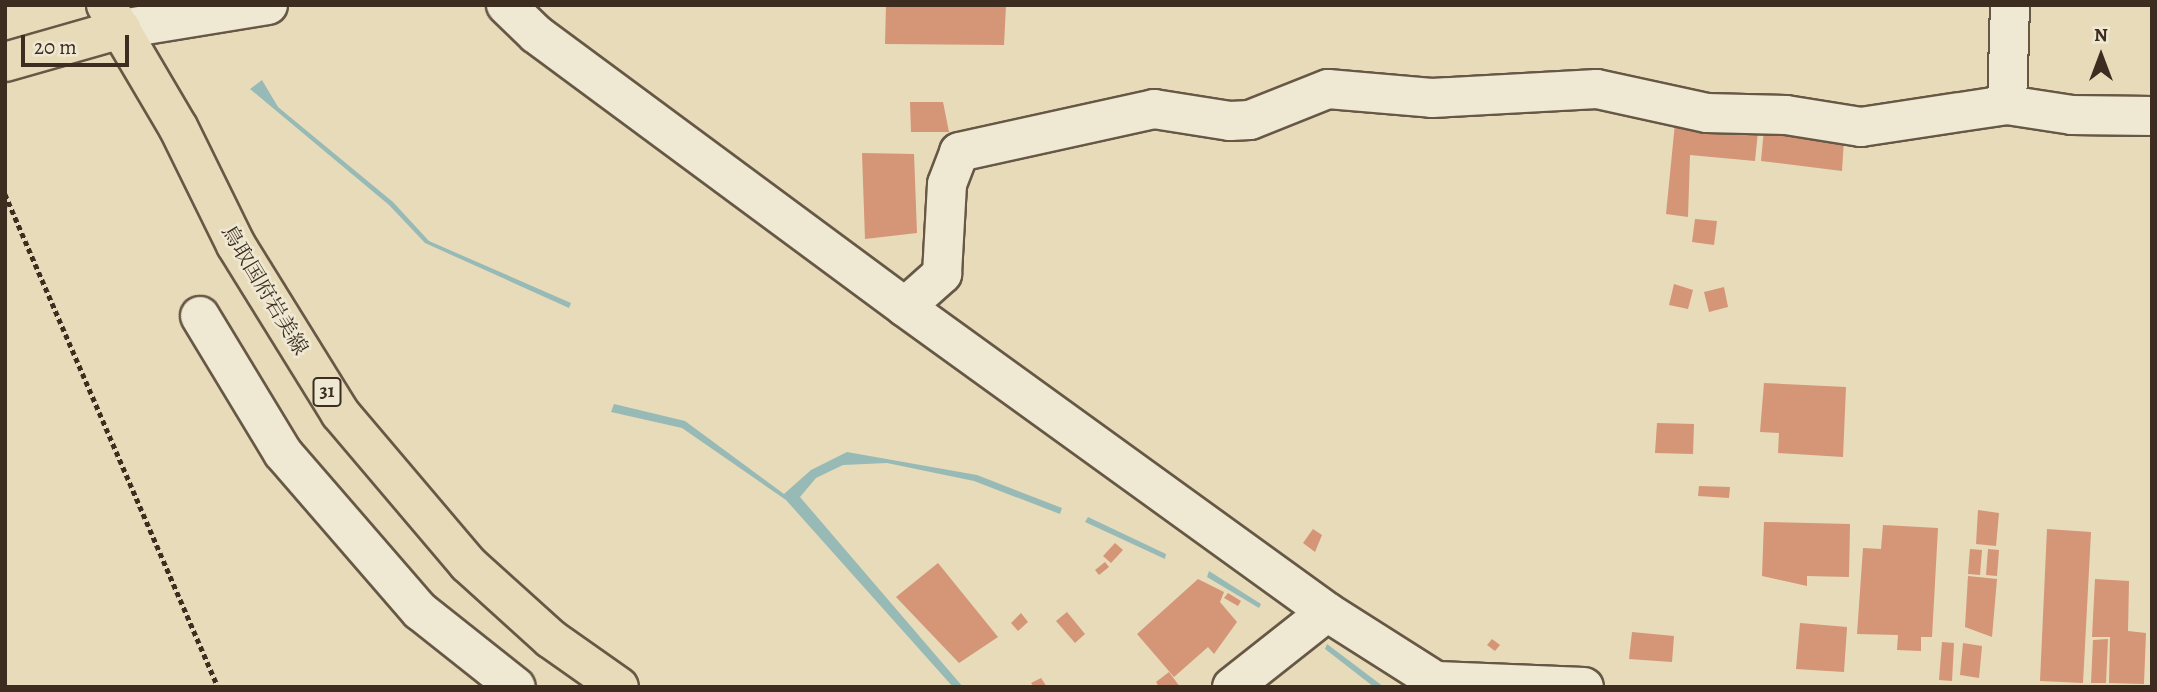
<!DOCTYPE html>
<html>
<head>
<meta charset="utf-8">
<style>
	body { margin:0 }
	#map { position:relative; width:2157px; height:692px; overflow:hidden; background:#e7dbba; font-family:Alegreya,"Noto Serif JP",serif }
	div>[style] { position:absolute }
	.water>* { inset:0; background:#98bab6 }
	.building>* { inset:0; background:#d59577 }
	.path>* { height:4.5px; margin-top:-2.25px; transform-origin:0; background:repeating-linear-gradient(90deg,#3c2d20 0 5px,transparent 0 8.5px) }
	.roads { filter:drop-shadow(2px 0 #675846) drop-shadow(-2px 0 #675846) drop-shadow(0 2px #675846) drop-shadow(0 -2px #675846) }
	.minor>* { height:38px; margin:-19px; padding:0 19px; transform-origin:19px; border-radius:19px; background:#efe8d2 }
	.major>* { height:38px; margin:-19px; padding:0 19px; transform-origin:19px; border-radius:19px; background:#e7dbba }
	span { translate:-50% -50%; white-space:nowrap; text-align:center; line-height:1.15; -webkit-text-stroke:5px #efe8d2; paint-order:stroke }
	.shield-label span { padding:2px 5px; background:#efe8d2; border:2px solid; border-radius:5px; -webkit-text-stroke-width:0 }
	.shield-label { font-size:19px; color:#3c2d20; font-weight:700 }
	.street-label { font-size:21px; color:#3c2d20 }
	.frame { position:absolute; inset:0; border:7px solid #3c2d20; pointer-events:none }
	.north { position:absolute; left:2066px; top:21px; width:70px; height:70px; -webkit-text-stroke:5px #efe8d2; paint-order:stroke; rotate:0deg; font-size:19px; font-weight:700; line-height:28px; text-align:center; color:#3c2d20 }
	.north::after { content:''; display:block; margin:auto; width:24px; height:32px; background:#3c2d20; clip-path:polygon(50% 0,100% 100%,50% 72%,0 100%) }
	.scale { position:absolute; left:21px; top:35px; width:108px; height:32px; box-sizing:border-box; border:4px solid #3c2d20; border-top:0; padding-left:9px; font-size:21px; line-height:24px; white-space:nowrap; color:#3c2d20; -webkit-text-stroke:5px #efe8d2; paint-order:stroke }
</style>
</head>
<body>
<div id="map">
	<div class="water">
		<i style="clip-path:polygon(262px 80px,278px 107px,393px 202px,429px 241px,571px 303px,569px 308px,425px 243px,389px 205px,250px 89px)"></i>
		<i style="clip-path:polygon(614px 404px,685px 421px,784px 494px,811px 470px,847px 452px,977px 475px,1062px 508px,1060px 514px,974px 481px,887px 463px,843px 465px,816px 478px,800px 497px,963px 687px,953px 687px,786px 500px,682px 428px,611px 412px)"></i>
		<i style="clip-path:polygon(1088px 517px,1166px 554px,1165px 559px,1085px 522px)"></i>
		<i style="clip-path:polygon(1209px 571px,1261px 604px,1259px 608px,1207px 577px)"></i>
		<i style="clip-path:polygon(1327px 644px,1384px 687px,1374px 687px,1325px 649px)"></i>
	</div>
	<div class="building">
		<i style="clip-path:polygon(886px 5px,1006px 5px,1004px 45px,885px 44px)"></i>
		<i style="clip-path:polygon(910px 102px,943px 102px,949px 132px,911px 132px)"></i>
		<i style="clip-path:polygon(1675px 123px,1758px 131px,1755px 161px,1690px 155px,1688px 217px,1666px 214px)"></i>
		<i style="clip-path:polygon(1764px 129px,1844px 139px,1842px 171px,1761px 161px)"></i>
		<i style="clip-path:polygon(862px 153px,914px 154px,917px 233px,865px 239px)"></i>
		<i style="clip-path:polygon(1695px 219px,1717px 221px,1714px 245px,1692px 242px)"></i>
		<i style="clip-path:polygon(1674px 284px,1693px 290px,1688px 309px,1669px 305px)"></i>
		<i style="clip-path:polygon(1724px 287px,1728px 307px,1709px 312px,1704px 292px)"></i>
		<i style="clip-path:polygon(1764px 383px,1846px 387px,1843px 457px,1778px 453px,1779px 433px,1760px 432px)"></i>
		<i style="clip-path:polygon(1657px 423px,1694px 424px,1693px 454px,1655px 453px)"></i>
		<i style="clip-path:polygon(1699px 486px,1730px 487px,1729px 498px,1698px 496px)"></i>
		<i style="clip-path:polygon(1978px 510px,1999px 513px,1996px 546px,1976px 544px)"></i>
		<i style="clip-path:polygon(1764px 522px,1850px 524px,1849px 577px,1807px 576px,1807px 586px,1762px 576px)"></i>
		<i style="clip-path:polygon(1883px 525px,1938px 528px,1932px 637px,1921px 637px,1921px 651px,1897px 650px,1898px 635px,1857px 634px,1863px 548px,1881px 549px)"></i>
		<i style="clip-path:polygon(1313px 529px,1322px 535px,1315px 552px,1303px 543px)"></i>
		<i style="clip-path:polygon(2047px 529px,2091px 532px,2083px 683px,2040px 681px)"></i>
		<i style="clip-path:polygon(1115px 543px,1123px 550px,1111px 563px,1103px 556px)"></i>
		<i style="clip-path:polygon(1970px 549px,1982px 550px,1980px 575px,1968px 574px)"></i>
		<i style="clip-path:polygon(1988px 549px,1999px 550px,1997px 576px,1986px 575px)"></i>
		<i style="clip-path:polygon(1105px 562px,1109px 567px,1099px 575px,1095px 570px)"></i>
		<i style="clip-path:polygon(938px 563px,998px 637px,959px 663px,896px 597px)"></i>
		<i style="clip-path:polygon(1968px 576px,1997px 579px,1992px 637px,1965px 627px)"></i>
		<i style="clip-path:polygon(1198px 579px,1224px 592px,1220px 602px,1237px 622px,1214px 654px,1208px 647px,1174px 677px,1137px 634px)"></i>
		<i style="clip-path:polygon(2095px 579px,2129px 581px,2128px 631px,2146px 633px,2144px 684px,2109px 683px,2110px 637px,2092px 637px)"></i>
		<i style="clip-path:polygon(1228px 593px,1241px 601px,1238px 606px,1224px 598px)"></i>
		<i style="clip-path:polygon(1067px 612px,1085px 634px,1075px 643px,1056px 621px)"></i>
		<i style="clip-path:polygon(1021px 613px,1028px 622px,1018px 631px,1011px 623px)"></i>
		<i style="clip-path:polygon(1800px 623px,1847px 627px,1844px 672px,1796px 669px)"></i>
		<i style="clip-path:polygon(1632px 632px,1674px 636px,1672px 662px,1629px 659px)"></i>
		<i style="clip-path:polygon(1492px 639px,1500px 645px,1495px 651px,1487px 645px)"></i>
		<i style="clip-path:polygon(2108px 639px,2106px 683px,2091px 683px,2093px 640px)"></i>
		<i style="clip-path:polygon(1942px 642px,1954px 643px,1952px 681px,1939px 680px)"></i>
		<i style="clip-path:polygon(1963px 643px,1982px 646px,1979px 678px,1960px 675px)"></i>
		<i style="clip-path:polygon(1169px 672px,1180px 687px,1159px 687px,1156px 682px)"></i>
		<i style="clip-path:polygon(1041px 678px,1047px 687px,1034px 687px,1031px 683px)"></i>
	</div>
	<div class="path">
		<i style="left:5px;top:194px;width:537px;rotate:66.63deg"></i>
	</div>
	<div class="roads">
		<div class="minor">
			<i style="left:506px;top:5px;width:42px;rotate:44deg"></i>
			<i style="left:536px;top:34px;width:459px;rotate:36.5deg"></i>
			<i style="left:905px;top:307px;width:521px;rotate:35.86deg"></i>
			<i style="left:1327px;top:612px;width:140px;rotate:32.4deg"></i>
			<i style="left:121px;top:29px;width:149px;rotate:-9.3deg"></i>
			<i style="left:2007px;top:105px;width:100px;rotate:-88.3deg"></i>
			<i style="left:905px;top:307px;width:50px;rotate:-41.7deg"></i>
			<i style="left:942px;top:274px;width:90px;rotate:-86.8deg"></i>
			<i style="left:947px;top:184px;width:34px;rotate:-69deg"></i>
			<i style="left:959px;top:152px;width:200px;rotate:-12.4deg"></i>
			<i style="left:1154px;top:109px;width:77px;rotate:9deg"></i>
			<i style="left:1230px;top:121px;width:20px;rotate:-3deg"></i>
			<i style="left:1250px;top:120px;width:84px;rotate:-21.7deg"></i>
			<i style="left:1328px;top:89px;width:104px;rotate:4.9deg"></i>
			<i style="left:1432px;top:98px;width:165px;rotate:-3.1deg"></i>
			<i style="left:1597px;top:89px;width:113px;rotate:12.3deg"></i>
			<i style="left:1707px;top:113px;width:79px;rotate:1.5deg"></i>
			<i style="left:1786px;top:115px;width:76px;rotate:9.1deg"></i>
			<i style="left:1861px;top:127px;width:148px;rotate:-8.6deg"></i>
			<i style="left:2007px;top:105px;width:66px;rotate:8.7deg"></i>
			<i style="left:2072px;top:115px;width:80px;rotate:0.7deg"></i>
			<i style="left:200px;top:316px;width:160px;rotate:58.8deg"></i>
			<i style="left:283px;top:453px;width:209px;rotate:49.1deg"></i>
			<i style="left:420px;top:611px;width:122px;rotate:38.4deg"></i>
			<i style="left:1437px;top:681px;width:147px;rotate:2.3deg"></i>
			<i style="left:1232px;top:687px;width:121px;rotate:-38.3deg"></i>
		</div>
		<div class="major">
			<i style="left:106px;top:5px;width:142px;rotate:59.5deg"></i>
			<i style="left:178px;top:127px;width:131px;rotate:63.8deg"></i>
			<i style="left:236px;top:245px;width:198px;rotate:58.2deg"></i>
			<i style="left:340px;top:413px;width:198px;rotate:49.7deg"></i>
			<i style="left:468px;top:564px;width:112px;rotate:42.1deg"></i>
			<i style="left:551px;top:639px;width:83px;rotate:35.2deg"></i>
			<i style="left:5px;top:62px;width:121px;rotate:-15.9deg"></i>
		</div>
	</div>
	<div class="shield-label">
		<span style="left:327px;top:392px">31</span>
	</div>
	<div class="street-label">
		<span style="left:265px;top:290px;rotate:59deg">鳥取国府岩美線</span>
	</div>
	<div class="frame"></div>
	<div class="north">N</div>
	<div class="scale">20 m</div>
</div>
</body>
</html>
